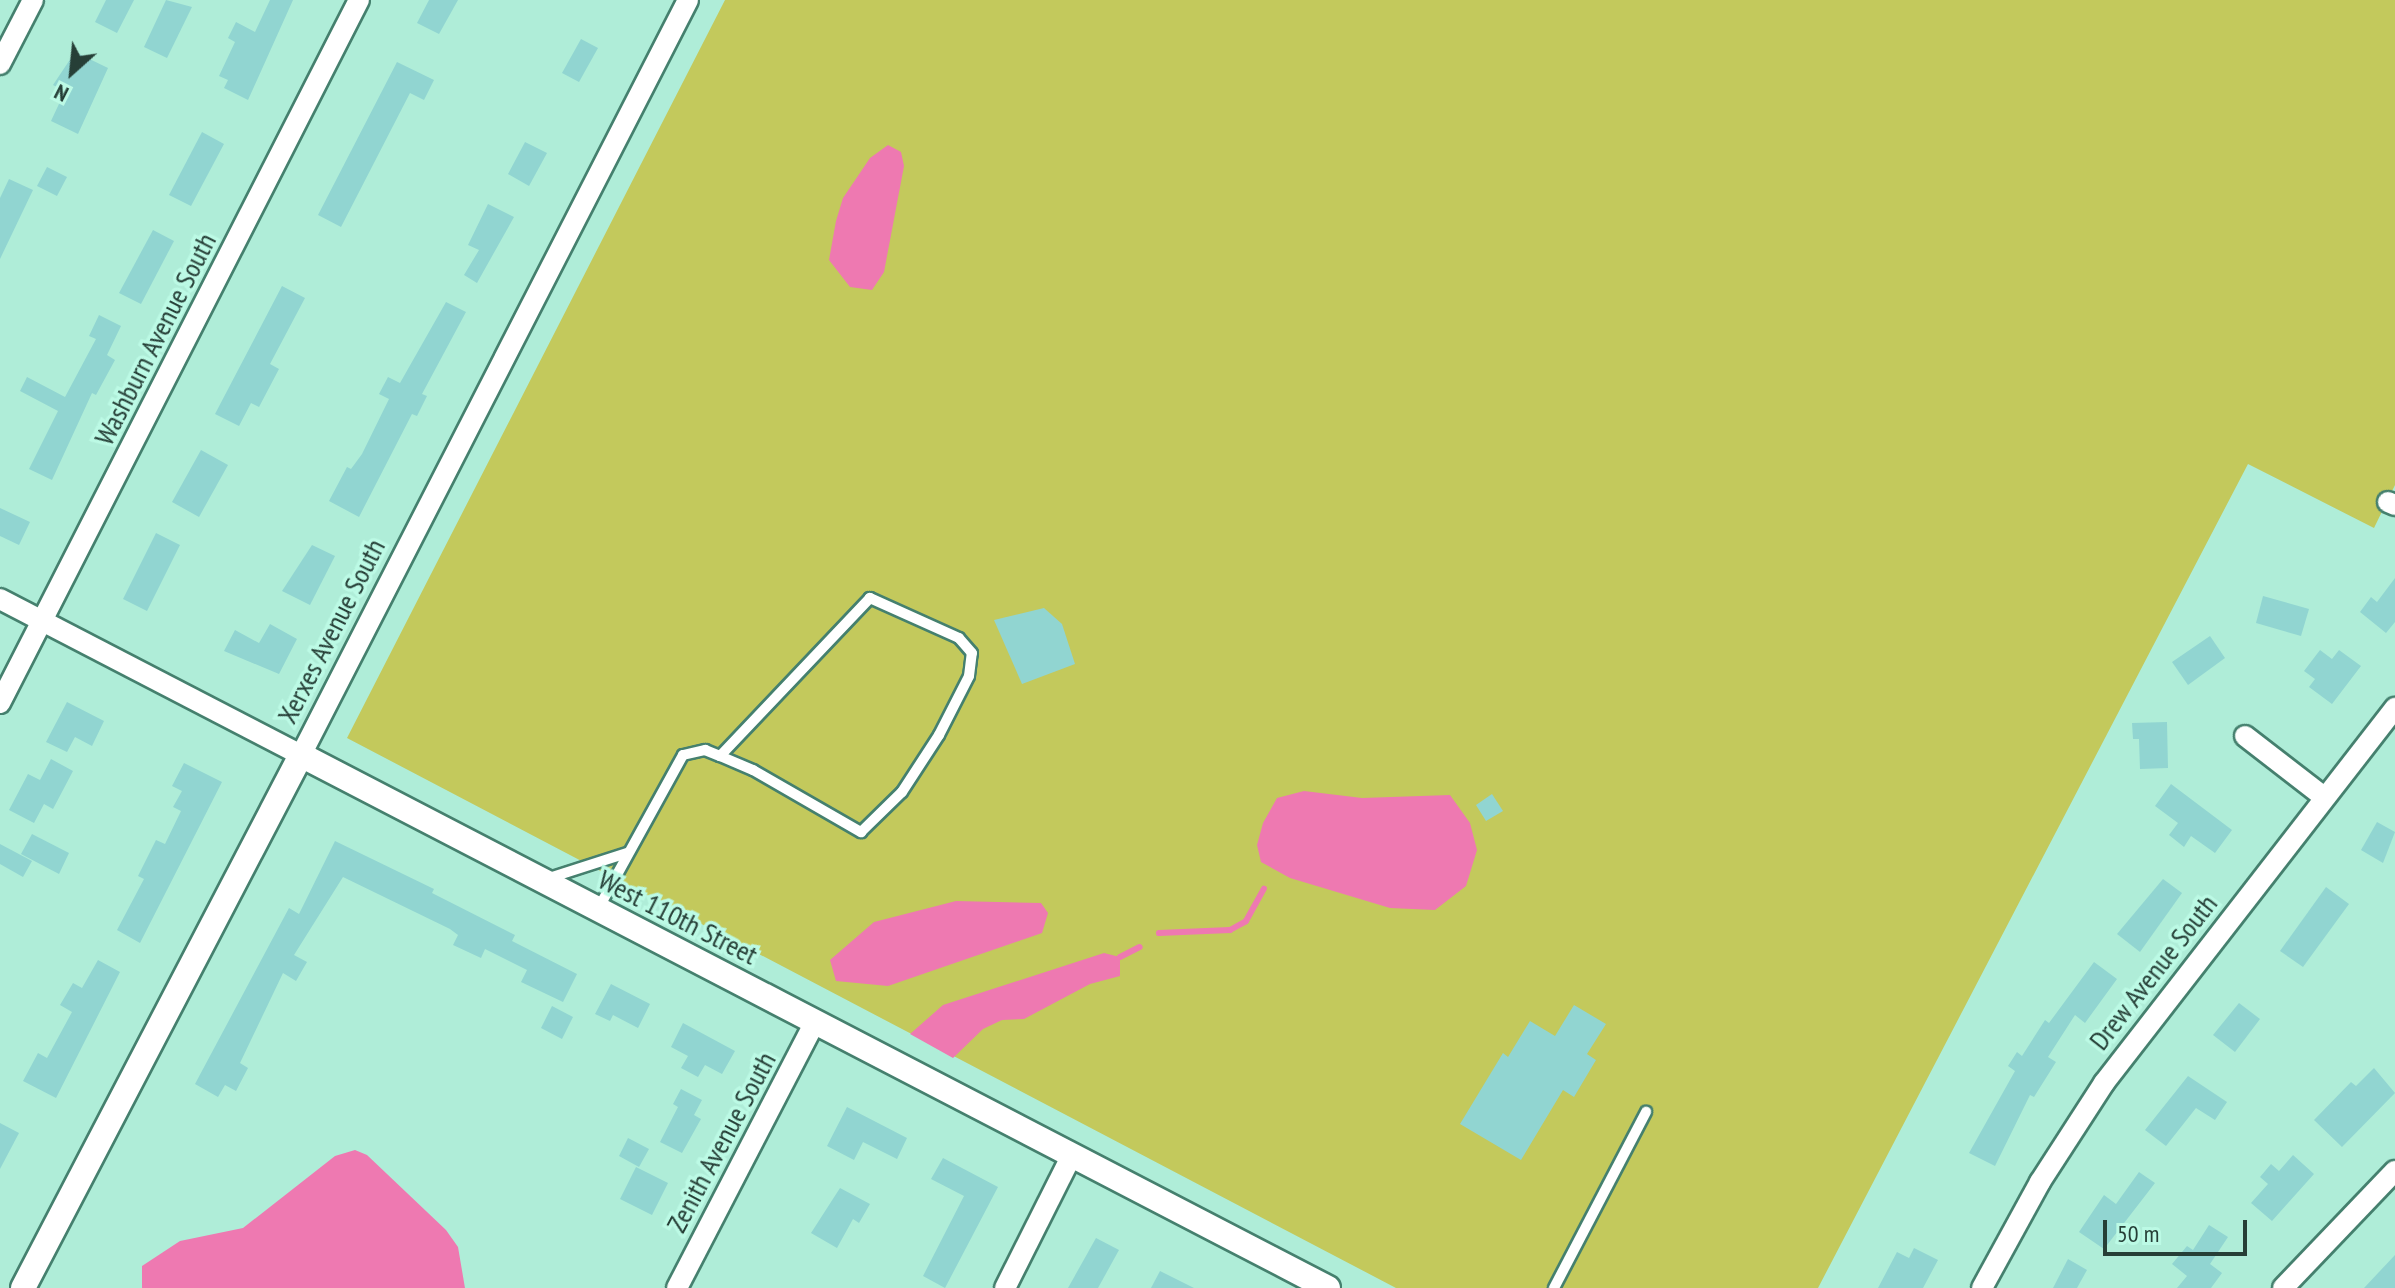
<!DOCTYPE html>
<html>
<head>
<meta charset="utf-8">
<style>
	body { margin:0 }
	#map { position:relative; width:2395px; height:1288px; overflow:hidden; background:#afedd8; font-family:"PT Sans Narrow",sans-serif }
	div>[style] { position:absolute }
	.green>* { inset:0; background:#c3c95c }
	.water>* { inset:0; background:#ee79b1 }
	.stream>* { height:6px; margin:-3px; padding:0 3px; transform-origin:3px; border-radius:3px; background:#ee79b1 }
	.building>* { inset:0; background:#91d5d1 }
	.roads { filter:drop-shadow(2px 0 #45806e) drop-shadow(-2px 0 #45806e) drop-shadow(0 2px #45806e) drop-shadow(0 -2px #45806e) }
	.service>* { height:10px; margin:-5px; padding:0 5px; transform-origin:5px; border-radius:5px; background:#fff }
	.minor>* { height:20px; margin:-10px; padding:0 10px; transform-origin:10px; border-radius:10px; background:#fff }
	.tertiary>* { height:24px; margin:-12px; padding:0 12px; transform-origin:12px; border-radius:12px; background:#fff }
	span { translate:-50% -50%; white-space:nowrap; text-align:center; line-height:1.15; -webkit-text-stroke:7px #bcfae5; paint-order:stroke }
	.street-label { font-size:28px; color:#263f37 }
	.north { position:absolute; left:32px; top:32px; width:80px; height:80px; -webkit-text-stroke:6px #bcfae5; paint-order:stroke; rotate:207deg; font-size:22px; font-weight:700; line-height:32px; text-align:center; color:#263f37 }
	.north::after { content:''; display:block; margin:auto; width:28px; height:36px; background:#263f37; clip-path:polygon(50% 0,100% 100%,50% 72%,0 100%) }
	.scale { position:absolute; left:2103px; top:1220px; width:144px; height:36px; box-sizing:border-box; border:4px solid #263f37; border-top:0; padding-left:10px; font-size:24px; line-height:28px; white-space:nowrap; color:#263f37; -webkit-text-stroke:6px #bcfae5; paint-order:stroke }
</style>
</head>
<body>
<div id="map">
	<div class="green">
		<i style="clip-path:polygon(725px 0,2395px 0,2395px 485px,2374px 528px,2248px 464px,1818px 1288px,1396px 1288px,347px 738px)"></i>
	</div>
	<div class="water">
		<i style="clip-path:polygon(888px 145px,901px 152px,904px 166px,884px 272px,872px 290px,850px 287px,829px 260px,836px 221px,843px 198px,870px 158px)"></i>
		<i style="clip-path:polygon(1304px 791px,1362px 798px,1450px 795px,1470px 823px,1477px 850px,1466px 886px,1435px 910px,1390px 908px,1290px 878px,1261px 862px,1257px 845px,1263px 823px,1277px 798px)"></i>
		<i style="clip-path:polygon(956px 901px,1041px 903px,1048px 913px,1042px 933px,888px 986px,836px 981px,830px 960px,874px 922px)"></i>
		<i style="clip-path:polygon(1104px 953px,1120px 957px,1120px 976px,1090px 984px,1024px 1019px,1002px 1020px,983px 1029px,953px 1058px,910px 1034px,943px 1005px)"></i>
		<i style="clip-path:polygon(355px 1150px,367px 1155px,446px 1230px,458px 1247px,465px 1288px,142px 1288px,142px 1266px,180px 1241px,243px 1228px,335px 1156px)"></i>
	</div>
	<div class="stream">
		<i style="left:1159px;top:933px;width:71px;rotate:-2.4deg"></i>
		<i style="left:1230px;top:930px;width:18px;rotate:-29deg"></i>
		<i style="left:1246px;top:921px;width:37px;rotate:-61deg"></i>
		<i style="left:1120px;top:957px;width:22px;rotate:-27deg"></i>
	</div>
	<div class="building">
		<i style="clip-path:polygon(106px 0,134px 0,117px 33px,95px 22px)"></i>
		<i style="clip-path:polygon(166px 0,192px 7px,167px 58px,144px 47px)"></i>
		<i style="clip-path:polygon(270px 0,293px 0,248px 100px,224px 88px,228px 80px,219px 76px,235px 42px,228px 38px,236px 22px,255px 32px)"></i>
		<i style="clip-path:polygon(429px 0,458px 0,439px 34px,417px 23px)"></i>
		<i style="clip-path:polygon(581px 39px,598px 48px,579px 82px,562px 73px)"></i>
		<i style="clip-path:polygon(75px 52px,108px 68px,78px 134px,51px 121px,65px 91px,53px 85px)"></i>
		<i style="clip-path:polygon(397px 62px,434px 80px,424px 100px,410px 93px,341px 227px,318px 215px)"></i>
		<i style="clip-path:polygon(202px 132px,224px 144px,191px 206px,169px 195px)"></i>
		<i style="clip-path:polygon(525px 142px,547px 153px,529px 186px,508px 174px)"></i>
		<i style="clip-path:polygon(47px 167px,67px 177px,57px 196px,37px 186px)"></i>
		<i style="clip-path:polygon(9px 179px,33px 190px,0 259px,0 198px)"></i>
		<i style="clip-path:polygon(488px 204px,514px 217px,477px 283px,464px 275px,479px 250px,468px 245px)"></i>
		<i style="clip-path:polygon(153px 230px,174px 241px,141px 304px,119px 293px)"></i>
		<i style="clip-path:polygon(282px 286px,305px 298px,270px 364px,279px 369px,259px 407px,251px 403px,239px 426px,215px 414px)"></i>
		<i style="clip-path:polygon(446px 302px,466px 312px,422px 394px,427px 396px,417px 416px,412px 414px,359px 517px,329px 501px,347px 467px,351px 469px,362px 454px,389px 399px,379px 394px,388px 377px,400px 383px)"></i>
		<i style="clip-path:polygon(99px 315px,121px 326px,107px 355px,115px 360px,96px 395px,92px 393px,52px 480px,29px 469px,58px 411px,20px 391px,27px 377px,65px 397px,96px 339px,89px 336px)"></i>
		<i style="clip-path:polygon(201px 450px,228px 465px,199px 517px,172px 502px)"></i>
		<i style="clip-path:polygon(0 508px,30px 522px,19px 545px,0 536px)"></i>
		<i style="clip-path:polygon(156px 533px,180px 545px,147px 611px,123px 599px)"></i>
		<i style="clip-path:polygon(312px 545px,335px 556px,310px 605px,282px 591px)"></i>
		<i style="clip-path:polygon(2395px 578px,2395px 622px,2386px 633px,2360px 612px,2371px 597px,2377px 602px)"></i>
		<i style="clip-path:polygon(2263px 596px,2309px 609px,2301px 636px,2256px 623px)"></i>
		<i style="clip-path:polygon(1044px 608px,1062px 624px,1075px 664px,1022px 684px,994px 620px)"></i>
		<i style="clip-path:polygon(270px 624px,297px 639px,279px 674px,224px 651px,235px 630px,259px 643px)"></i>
		<i style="clip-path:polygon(2210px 636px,2225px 658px,2188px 685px,2172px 662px)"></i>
		<i style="clip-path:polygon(2320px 650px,2332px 659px,2339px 650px,2361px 666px,2332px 704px,2309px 687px,2315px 679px,2304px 671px)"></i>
		<i style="clip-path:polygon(67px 702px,104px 721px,92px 746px,75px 737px,67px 752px,46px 742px)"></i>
		<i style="clip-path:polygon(2167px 722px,2168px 768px,2140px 769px,2139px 739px,2133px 739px,2132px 723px)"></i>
		<i style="clip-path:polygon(51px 759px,73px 771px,53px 809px,44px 804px,34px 823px,9px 810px,28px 774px,40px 780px)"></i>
		<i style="clip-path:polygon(184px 763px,222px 782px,140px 943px,117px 930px,144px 879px,138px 876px,156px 840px,165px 844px,181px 811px,173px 807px,182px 791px,172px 786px)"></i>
		<i style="clip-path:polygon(2171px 784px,2232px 830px,2215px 853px,2191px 836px,2184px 847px,2169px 835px,2178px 823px,2155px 806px)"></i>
		<i style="clip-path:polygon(1492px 794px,1503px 811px,1486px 821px,1476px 805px)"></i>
		<i style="clip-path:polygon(2377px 822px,2395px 832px,2383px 863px,2361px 850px)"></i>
		<i style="clip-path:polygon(32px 834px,69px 853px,59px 874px,21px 854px)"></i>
		<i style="clip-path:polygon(335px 841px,434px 889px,432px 893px,515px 935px,512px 941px,577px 974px,563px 1002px,521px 982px,527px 970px,485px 949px,481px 958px,453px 945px,458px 935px,450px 929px,343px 877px,294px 955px,307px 962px,296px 981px,283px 973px,240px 1063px,248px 1068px,236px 1091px,225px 1085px,218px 1097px,195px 1084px,289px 908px,299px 914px)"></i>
		<i style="clip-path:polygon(0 844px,32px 861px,23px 877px,0 864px)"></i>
		<i style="clip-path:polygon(2163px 879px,2182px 893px,2140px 952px,2117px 934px)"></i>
		<i style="clip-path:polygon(2326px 887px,2349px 904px,2303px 967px,2280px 951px)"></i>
		<i style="clip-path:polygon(98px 960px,120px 972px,56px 1098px,23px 1081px,38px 1053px,47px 1058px,72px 1012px,60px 1005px,73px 983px,82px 988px)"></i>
		<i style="clip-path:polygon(2094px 962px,2117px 979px,2085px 1023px,2075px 1015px,2048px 1057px,2056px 1062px,2034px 1097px,2030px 1095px,1995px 1166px,1969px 1153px,2015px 1071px,2008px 1066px,2017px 1052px,2022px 1056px,2045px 1020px,2049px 1023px)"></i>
		<i style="clip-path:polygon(611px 984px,650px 1004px,638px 1028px,613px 1015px,610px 1021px,595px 1014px)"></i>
		<i style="clip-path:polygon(2239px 1003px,2260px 1019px,2235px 1052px,2213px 1035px)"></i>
		<i style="clip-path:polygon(1574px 1005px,1606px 1024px,1587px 1054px,1596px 1060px,1574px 1097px,1563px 1090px,1521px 1160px,1460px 1124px,1503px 1053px,1508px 1057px,1530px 1021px,1555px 1036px)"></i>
		<i style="clip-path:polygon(552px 1006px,573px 1017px,562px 1039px,541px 1028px)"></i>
		<i style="clip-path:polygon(683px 1023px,735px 1051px,722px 1074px,705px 1065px,698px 1077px,681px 1068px,688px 1056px,671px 1047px)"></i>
		<i style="clip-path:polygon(2374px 1068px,2395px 1093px,2342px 1147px,2314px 1120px,2351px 1082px,2356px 1086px)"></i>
		<i style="clip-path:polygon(2188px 1076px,2227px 1102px,2215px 1120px,2196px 1108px,2166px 1146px,2145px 1130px)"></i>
		<i style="clip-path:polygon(681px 1089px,702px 1100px,694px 1115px,701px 1119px,682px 1153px,660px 1142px,678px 1107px,673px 1104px)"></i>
		<i style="clip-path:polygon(847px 1107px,907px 1138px,897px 1159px,863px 1142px,854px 1160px,827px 1146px)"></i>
		<i style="clip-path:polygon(0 1123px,19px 1133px,0 1169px)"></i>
		<i style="clip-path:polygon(628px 1138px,649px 1149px,639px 1167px,619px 1156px)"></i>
		<i style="clip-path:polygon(2293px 1155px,2314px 1174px,2272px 1221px,2251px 1203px,2268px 1184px,2260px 1177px,2271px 1164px,2279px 1171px)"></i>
		<i style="clip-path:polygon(943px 1158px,998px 1187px,945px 1288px,923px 1276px,964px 1196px,931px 1179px)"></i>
		<i style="clip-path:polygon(636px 1167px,668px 1183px,652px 1215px,620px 1199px)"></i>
		<i style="clip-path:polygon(2139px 1172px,2155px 1183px,2104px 1249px,2079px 1232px,2104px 1195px,2116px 1204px)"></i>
		<i style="clip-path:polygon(840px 1188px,870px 1204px,859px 1223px,853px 1219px,837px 1248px,811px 1233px)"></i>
		<i style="clip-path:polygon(2209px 1225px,2228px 1237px,2210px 1264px,2222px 1273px,2211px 1288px,2177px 1288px,2187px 1276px,2172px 1264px,2187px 1246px,2193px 1250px)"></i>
		<i style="clip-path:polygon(1096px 1238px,1119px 1250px,1098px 1288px,1068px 1288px)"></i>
		<i style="clip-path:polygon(1914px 1248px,1938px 1260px,1923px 1288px,1878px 1288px,1897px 1252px,1909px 1258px)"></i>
		<i style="clip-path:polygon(2395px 1255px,2395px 1288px,2364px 1288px)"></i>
		<i style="clip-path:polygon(2068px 1259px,2087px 1270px,2077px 1288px,2053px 1288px)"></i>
		<i style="clip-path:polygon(1160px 1271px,1194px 1288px,1151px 1288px)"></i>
	</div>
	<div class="roads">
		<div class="service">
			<i style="left:546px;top:879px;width:85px;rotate:-17.8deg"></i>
			<i style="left:598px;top:909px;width:176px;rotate:-61.1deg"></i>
			<i style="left:683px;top:755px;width:23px;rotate:-13deg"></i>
			<i style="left:705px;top:750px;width:16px;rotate:22deg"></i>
			<i style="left:720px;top:756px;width:36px;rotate:23deg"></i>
			<i style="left:753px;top:770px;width:125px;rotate:29.9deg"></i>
			<i style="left:861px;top:832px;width:57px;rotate:-44.3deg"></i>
			<i style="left:902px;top:792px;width:68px;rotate:-57deg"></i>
			<i style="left:939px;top:735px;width:66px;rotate:-63deg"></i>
			<i style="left:969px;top:676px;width:23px;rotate:-83deg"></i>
			<i style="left:972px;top:653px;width:20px;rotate:-131deg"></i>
			<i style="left:959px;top:638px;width:98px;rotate:-155.8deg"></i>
			<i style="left:870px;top:598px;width:218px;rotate:133.5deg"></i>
			<i style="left:1554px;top:1288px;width:199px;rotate:-62.4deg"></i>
		</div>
		<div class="minor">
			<i style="left:0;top:64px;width:72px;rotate:-62.7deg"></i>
			<i style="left:2388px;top:502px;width:8px;rotate:23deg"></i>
			<i style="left:0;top:599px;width:339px;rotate:27.4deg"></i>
			<i style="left:301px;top:755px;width:848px;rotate:-62.86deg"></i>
			<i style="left:0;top:703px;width:789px;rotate:-62.95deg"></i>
			<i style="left:2245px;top:736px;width:100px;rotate:37.7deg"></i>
			<i style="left:677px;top:1288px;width:300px;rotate:-62.6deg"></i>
			<i style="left:1005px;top:1288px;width:149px;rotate:-63.3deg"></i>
			<i style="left:1982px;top:1288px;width:121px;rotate:-61.3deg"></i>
			<i style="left:2040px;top:1182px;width:118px;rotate:-57.1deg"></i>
			<i style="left:2104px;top:1083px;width:475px;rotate:-52.2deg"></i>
			<i style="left:2283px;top:1288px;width:162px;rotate:-46.3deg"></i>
		</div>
		<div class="tertiary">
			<i style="left:23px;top:1288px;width:601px;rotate:-62.45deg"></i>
			<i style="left:301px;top:755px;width:1157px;rotate:27.43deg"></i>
		</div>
	</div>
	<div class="street-label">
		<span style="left:155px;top:339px;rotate:-63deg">Washburn Avenue South</span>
		<span style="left:331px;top:631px;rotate:-63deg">Xerxes Avenue South</span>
		<span style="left:678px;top:917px;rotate:27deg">West 110th Street</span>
		<span style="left:2153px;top:972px;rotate:-52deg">Drew Avenue South</span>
		<span style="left:721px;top:1142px;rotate:-62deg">Zenith Avenue South</span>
	</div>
	<div class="north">N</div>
	<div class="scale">50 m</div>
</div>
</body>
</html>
